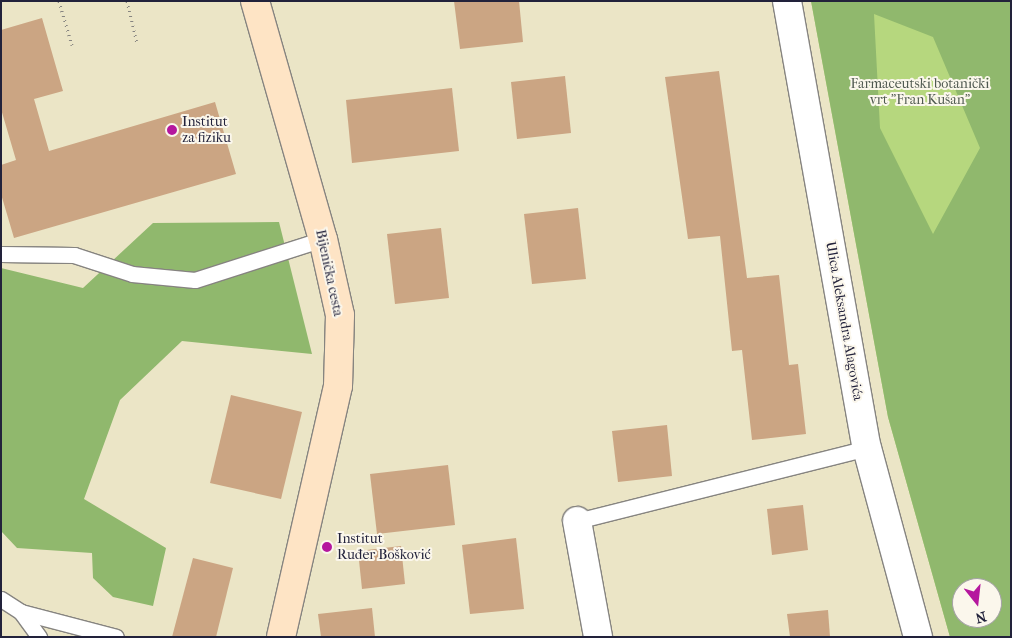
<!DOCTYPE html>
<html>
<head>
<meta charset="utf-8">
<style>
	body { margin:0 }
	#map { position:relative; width:1012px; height:638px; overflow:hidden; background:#ebe5c6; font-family:"IM FELL French Canon",serif }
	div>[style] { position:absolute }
	.green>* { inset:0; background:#b6d77e }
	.forest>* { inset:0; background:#90b86d }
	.building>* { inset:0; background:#cba583 }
	.path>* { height:3px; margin-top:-1.5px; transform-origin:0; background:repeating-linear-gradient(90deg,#868480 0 1px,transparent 0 5px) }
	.roads { filter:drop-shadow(1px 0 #868480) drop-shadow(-1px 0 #868480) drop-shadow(0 1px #868480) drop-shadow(0 -1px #868480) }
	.service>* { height:15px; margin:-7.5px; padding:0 7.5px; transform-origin:7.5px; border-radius:7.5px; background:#fff }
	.minor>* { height:28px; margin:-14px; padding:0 14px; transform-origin:14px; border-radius:14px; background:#fff }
	.secondary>* { height:28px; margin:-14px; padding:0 14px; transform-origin:14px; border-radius:14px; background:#fee4c5 }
	.dots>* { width:14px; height:14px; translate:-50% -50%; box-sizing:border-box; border:2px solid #fbf7ec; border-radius:50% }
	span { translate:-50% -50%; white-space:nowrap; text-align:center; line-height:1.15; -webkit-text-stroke:4px #fbf7ec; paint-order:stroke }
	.park-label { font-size:14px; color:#4e584f }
	.poi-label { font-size:14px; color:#22223b }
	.left { translate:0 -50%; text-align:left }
	.street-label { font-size:14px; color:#22223b }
	.frame { position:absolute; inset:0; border:2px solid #22223b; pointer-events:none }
	.north { position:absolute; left:952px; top:578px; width:50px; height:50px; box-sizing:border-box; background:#fbf7ec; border:1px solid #a4a2a5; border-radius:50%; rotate:164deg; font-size:14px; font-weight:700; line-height:20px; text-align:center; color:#22223b }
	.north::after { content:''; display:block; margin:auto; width:18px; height:22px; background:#b5179e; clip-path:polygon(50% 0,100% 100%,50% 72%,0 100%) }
</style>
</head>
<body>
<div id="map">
	<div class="green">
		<i style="clip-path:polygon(evenodd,811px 1px,1011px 1px,1011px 637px,950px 637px,888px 417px,811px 1px,962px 588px,992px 588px,992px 618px,962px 618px,962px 588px)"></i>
	</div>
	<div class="forest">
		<i style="clip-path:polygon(evenodd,811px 1px,1011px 1px,1011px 637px,950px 637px,888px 417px,811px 1px,874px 14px,933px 37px,980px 148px,933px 234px,880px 128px,874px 14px,811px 1px,962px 588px,992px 588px,992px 618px,962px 618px,962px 588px)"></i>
		<i style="clip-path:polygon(279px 222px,312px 354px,182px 341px,120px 400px,84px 499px,166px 548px,153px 606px,113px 597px,93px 578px,92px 553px,17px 548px,1px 531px,1px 268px,83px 288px,153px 223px)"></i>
	</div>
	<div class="building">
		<i style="clip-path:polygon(454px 1px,519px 1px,523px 42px,460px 49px)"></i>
		<i style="clip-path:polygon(42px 18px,63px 91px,34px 99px,49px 151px,215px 102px,236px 174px,14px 238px,1px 194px,1px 165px,16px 160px,1px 109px,1px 30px)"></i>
		<i style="clip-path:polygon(719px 71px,747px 278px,779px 275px,789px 365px,798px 364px,806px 434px,752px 440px,742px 350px,732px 351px,720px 236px,688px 239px,665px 77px)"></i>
		<i style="clip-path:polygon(565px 76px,571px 133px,517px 139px,511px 82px)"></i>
		<i style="clip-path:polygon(452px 88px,459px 151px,352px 163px,346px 100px)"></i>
		<i style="clip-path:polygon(578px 208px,586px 279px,532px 284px,524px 214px)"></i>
		<i style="clip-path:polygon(441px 228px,449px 298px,395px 304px,387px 234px)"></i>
		<i style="clip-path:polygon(231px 395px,302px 412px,281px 499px,210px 483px)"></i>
		<i style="clip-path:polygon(667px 425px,672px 476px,618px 482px,612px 431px)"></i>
		<i style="clip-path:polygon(448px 465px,455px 525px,377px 534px,370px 474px)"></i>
		<i style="clip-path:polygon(803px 505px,808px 550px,772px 555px,767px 509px)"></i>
		<i style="clip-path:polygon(516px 538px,524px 609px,470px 614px,462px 545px)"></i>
		<i style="clip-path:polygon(401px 546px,405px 584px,362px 589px,358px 551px)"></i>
		<i style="clip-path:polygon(193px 558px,233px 568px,216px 637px,172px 637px)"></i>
		<i style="clip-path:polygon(372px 608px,375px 637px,321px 637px,318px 614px)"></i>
		<i style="clip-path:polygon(828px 610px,830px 637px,790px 637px,787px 614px)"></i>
	</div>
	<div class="path">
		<i style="left:59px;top:1px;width:46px;rotate:73.5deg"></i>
		<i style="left:127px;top:1px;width:43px;rotate:76.6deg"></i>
	</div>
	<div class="roads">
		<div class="service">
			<i style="left:1px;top:254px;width:73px;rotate:0.8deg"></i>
			<i style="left:74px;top:255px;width:61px;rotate:18.1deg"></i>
			<i style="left:132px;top:274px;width:63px;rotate:5.4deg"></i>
			<i style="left:195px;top:280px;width:134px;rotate:-17.8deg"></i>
			<i style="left:577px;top:521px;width:299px;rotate:-14.1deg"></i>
			<i style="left:1px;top:599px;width:24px;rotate:33deg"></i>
			<i style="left:21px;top:612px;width:98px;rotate:14.7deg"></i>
			<i style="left:21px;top:612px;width:31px;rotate:54deg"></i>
		</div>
		<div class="minor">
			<i style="left:787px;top:1px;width:454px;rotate:79.9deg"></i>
			<i style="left:867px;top:448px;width:196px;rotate:74.9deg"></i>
			<i style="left:577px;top:521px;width:118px;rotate:79.7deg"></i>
		</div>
		<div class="secondary">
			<i style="left:255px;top:1px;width:248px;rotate:74.1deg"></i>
			<i style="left:323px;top:239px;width:78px;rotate:77.4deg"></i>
			<i style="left:340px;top:315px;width:71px;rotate:91.6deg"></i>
			<i style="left:338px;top:386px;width:257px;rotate:102.8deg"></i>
		</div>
	</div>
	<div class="dots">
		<i style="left:172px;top:130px;background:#b5179e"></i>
		<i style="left:327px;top:547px;background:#b5179e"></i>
	</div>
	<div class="park-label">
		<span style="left:920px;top:92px">Farmaceutski botanički<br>vrt "Fran Kušan"</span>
	</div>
	<div class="poi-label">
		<span class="left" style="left:182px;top:130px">Institut<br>za fiziku</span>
		<span class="left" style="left:337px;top:547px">Institut<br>Ruđer Bošković</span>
	</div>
	<div class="street-label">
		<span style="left:329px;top:273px;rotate:78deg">Bijenička cesta</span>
		<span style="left:844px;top:321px;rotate:80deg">Ulica Aleksandra Alagovića</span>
	</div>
	<div class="frame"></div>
	<div class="north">N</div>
</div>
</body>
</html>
